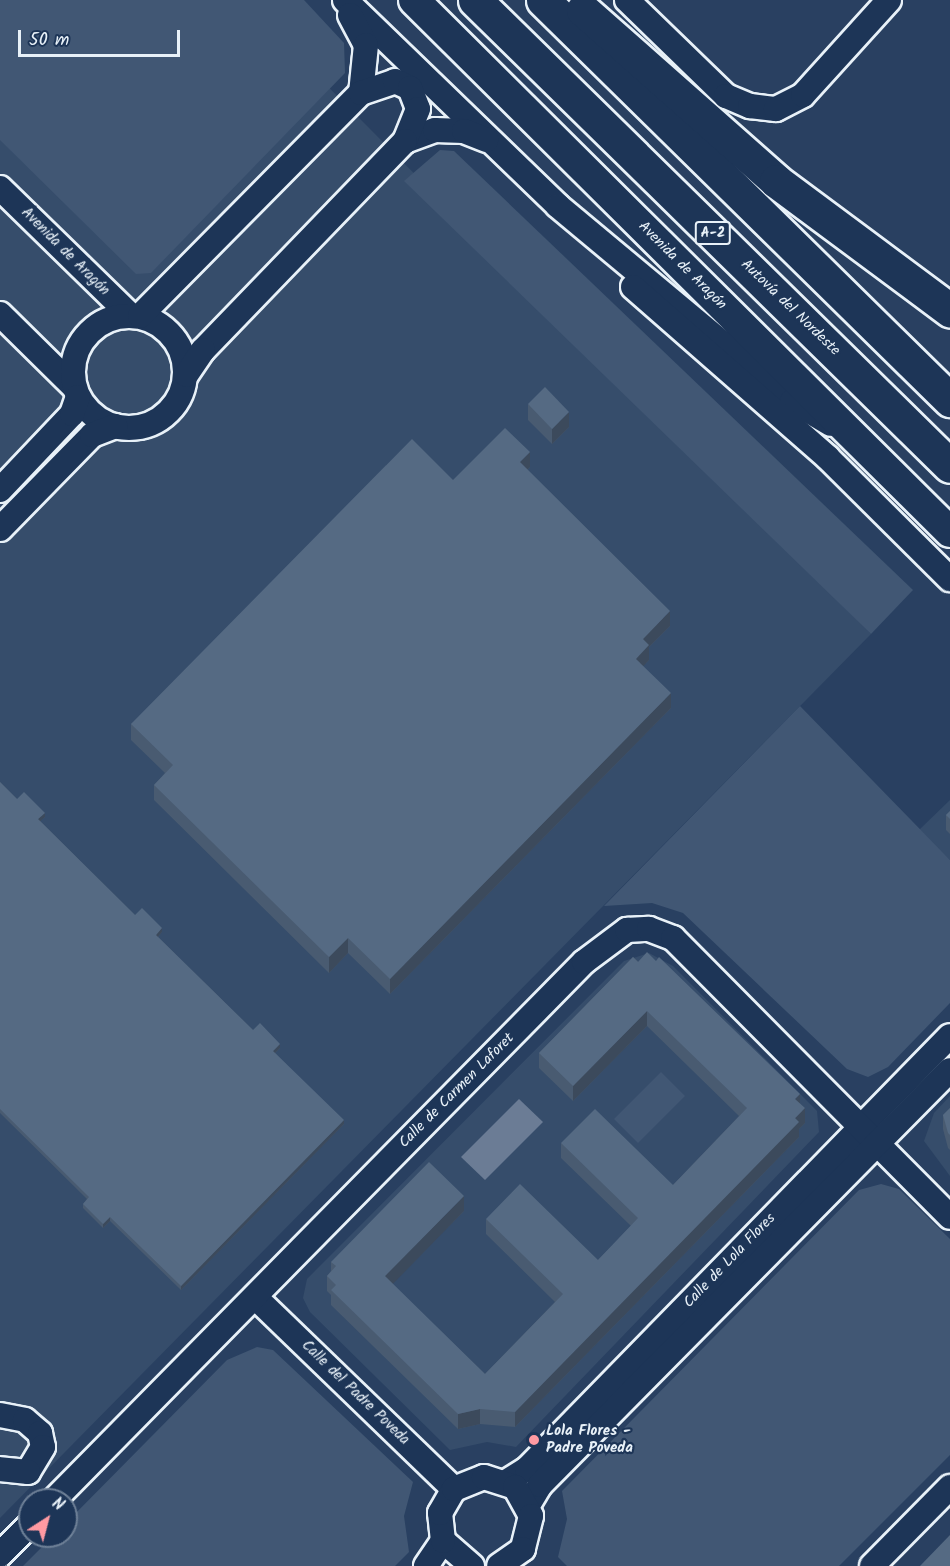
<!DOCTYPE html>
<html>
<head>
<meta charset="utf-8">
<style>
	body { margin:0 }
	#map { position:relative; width:950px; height:1566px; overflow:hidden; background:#294061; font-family:Kalam,sans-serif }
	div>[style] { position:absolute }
	.built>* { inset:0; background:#364d6b }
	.green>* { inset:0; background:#415774 }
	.water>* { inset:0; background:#6b7c95 }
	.roads { filter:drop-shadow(2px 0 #e8f1f8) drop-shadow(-2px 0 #e8f1f8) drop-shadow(0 2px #e8f1f8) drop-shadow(0 -2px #e8f1f8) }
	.minor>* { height:24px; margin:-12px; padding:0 12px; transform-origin:12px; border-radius:12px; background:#1d3557 }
	.minor>.ring { margin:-12px; padding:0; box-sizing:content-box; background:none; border:24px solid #1d3557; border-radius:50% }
	.tertiary>* { height:30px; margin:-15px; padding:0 15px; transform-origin:15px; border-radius:15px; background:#1d3557 }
	.motorway>* { height:33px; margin:-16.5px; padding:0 16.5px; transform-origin:16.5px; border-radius:16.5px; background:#1d3557 }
	.wall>* { inset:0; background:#495b71 }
	.shaded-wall>* { inset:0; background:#3c4a5c }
	.building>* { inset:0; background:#556a83 }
	.dots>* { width:16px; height:16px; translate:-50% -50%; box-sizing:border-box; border:3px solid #1d3557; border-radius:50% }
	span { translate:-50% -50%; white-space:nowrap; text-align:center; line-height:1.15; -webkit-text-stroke:4.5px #1d3557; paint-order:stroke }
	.shield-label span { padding:2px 4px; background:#1d3557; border:2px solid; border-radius:4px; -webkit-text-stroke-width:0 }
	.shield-label { font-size:14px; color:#e8f1f8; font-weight:700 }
	.street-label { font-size:15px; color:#e8f1f8 }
	.poi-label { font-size:15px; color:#e8f1f8; font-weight:700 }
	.left { translate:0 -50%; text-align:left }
	.north { position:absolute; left:18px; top:1488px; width:60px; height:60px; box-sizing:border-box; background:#1d3557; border:2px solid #6e8097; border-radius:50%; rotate:36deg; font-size:16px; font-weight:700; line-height:24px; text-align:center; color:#e8f1f8 }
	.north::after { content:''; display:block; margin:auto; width:21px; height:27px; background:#ff9aa2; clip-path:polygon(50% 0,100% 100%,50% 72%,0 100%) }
	.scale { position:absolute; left:18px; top:30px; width:162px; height:27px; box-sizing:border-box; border:3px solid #e8f1f8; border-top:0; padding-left:8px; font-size:18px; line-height:21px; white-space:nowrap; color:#e8f1f8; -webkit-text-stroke:4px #1d3557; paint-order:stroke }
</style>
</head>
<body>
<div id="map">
	<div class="built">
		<i style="clip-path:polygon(0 0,242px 0,871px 634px,0 1518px)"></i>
		<i style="clip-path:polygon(950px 800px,950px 860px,919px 830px)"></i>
		<i style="clip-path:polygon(649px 953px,673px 966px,817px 1111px,819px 1132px,516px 1447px,487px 1442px,450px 1450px,310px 1312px,303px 1298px,307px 1279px,624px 961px)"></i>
		<i style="clip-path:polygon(950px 1096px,950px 1176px,924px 1141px,934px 1113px)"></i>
	</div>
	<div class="green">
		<i style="clip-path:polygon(0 0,304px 0,344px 43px,345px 73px,151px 273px,136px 274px,0 140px)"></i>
		<i style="clip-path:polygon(440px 150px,454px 151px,913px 590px,871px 634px,404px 181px)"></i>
		<i style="clip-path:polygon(800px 706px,950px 860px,950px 1003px,888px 1067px,868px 1077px,847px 1069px,683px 913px,652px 903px,604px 906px)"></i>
		<i style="clip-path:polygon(661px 1072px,685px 1096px,638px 1143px,614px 1119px)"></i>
		<i style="clip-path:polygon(881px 1184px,899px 1189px,950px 1239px,950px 1455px,839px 1566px,567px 1566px,558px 1557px,567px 1519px,562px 1491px,859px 1190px)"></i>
		<i style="clip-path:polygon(257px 1347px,273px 1350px,413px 1482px,404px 1516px,409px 1552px,395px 1566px,23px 1566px,53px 1536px,66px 1536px,66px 1523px,227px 1360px)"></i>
	</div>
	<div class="water">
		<i style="clip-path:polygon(519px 1099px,543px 1122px,485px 1180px,461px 1157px)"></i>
	</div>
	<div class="roads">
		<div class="minor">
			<i style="left:345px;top:0;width:296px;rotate:44deg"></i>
			<i style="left:558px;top:206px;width:305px;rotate:39.8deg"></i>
			<i style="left:792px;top:401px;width:45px;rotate:30.5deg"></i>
			<i style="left:627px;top:0;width:138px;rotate:44.1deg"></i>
			<i style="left:726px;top:96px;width:26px;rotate:23deg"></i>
			<i style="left:750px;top:106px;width:26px;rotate:7deg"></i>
			<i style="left:776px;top:109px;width:30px;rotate:-27deg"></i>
			<i style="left:803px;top:95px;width:128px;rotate:-47.8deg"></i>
			<i style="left:350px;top:15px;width:34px;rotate:62deg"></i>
			<i style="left:366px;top:45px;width:48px;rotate:95.9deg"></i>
			<i style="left:405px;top:141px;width:32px;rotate:-20deg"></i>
			<i style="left:435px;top:130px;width:29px;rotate:2deg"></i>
			<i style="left:464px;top:131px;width:24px;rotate:22deg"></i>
			<i style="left:0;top:188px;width:182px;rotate:44.3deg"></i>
			<i style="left:633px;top:287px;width:259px;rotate:41.2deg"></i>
			<i style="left:828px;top:458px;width:172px;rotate:44.8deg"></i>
			<i style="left:0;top:314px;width:104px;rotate:44.6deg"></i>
			<i class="ring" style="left:73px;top:316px;width:88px;height:88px"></i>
			<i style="left:140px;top:316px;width:314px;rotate:-45.3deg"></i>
			<i style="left:361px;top:93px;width:36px;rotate:-19deg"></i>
			<i style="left:395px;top:81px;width:17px;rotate:25deg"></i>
			<i style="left:410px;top:88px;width:22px;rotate:69deg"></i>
			<i style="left:418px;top:109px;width:35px;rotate:112deg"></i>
			<i style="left:405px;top:141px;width:291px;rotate:134deg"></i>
			<i style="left:203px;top:350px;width:30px;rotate:124deg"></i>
			<i style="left:0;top:490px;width:105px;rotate:-46.5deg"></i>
			<i style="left:72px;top:414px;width:18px;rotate:-71deg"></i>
			<i style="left:0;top:529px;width:132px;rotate:-45.6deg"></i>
			<i style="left:92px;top:435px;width:25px;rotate:-21deg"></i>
			<i style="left:255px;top:1297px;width:277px;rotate:44deg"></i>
			<i style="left:0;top:1415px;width:25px;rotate:11deg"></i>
			<i style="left:25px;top:1420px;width:20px;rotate:41deg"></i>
			<i style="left:40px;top:1433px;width:14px;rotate:78deg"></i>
			<i style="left:43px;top:1447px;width:29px;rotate:121deg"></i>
			<i style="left:28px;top:1472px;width:28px;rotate:-174deg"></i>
			<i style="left:506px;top:1482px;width:25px;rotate:-32deg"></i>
			<i style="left:527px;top:1469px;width:605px;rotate:-45.67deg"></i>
			<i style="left:54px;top:1500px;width:755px;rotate:-45.43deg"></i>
			<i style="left:584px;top:962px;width:54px;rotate:-36.7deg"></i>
			<i style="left:627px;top:930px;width:22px;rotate:-3deg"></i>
			<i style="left:649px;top:929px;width:26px;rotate:21deg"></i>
			<i style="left:673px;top:938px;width:393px;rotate:45.2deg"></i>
			<i style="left:528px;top:1505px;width:23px;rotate:-59deg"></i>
			<i style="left:540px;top:1485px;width:583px;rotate:-45.35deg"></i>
			<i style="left:0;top:1555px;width:43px;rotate:-45.9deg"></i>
			<i style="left:426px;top:1566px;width:30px;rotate:-56deg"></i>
			<i style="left:472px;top:1566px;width:38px;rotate:-139deg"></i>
			<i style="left:443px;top:1541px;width:28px;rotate:-96deg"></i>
			<i style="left:440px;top:1513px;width:28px;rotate:-60deg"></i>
			<i style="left:454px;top:1489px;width:32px;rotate:-22deg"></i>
			<i style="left:484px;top:1477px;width:33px;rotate:18deg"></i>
			<i style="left:515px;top:1487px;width:33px;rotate:61deg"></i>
			<i style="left:531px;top:1516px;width:34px;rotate:104deg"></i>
			<i style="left:523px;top:1549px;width:29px;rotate:145deg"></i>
			<i style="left:872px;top:1566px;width:111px;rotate:-45.4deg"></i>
		</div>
		<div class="tertiary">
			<i style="left:414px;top:0;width:755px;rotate:44.79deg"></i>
		</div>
		<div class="motorway">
			<i style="left:475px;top:0;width:665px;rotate:44.45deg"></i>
			<i style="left:543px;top:0;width:571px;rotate:44.5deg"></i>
			<i style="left:583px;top:10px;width:258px;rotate:41.5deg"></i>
			<i style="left:776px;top:181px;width:217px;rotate:36.6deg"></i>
		</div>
	</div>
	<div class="wall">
		<i style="clip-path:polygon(528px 404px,569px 427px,552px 444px,528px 420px)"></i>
		<i style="clip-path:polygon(530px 467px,527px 470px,670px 626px,649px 647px,649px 660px,643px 666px,671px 708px,390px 994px,348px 953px,329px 973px,154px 800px,154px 785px,165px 773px,131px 740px,131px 724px,453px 480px)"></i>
		<i style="clip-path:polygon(0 782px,17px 799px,45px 817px,40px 821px,135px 915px,162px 932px,158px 937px,253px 1030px,280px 1048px,275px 1053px,344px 1124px,181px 1290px,110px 1221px,103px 1228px,83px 1208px,83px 1204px,87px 1199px,0 1113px)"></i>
		<i style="clip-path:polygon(950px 811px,950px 834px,946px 830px,946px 815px)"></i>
		<i style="clip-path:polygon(633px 957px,800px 1103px,805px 1123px,799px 1129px,799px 1137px,515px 1427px,480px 1424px,458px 1429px,331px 1305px,331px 1295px,327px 1291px,327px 1276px,331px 1271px,331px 1262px,464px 1211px,392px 1284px,485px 1374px,555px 1302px,486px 1234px,486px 1219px,598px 1260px,631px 1226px,561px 1158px,561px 1143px,673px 1185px,739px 1116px,647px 1026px,573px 1101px,539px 1068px,539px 1053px)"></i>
		<i style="clip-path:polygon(950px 1108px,950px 1150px,948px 1148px,943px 1129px,943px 1115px)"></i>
	</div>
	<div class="shaded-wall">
		<i style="clip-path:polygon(569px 412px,569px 427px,552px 444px,552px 429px)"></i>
		<i style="clip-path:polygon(530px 452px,530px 467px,520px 477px,520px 462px)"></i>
		<i style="clip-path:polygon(670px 611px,670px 626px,649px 647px,649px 660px,636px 674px,636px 659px,643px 639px)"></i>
		<i style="clip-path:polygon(671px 693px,671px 708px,390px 994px,390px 979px)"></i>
		<i style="clip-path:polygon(45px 813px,45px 817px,38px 823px,38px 819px)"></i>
		<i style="clip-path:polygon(162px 928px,162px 932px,156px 939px,156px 935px)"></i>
		<i style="clip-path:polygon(348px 938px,348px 953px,329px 973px,329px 957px)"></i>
		<i style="clip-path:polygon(647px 1011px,647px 1026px,573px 1101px,573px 1086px)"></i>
		<i style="clip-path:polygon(280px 1044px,280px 1048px,273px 1055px,273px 1051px)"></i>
		<i style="clip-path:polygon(800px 1094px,800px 1110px,795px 1099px)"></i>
		<i style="clip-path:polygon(805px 1108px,805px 1123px,799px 1129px,799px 1137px,515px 1427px,515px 1412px)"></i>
		<i style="clip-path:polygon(344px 1120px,344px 1124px,181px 1290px,181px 1286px)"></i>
		<i style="clip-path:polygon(464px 1196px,464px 1211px,385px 1292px,385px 1276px)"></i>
		<i style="clip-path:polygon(110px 1217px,110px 1221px,103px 1228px,103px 1224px)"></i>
		<i style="clip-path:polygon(480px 1409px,480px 1424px,458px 1429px,458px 1414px)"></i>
	</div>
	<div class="building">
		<i style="clip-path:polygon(545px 387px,569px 412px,552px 429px,528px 404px)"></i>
		<i style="clip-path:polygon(505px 428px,530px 452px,520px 462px,670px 611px,643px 639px,649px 645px,636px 659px,671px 693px,390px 979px,348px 938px,329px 957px,154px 785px,173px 765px,131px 724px,412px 439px,453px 480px)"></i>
		<i style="clip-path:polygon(0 782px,17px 799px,24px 792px,45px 813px,38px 819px,135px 915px,142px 908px,162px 928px,156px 935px,253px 1030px,260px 1023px,280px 1044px,273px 1051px,344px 1120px,181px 1286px,110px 1217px,103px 1224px,83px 1204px,89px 1197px,0 1109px)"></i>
		<i style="clip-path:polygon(950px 811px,950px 819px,946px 815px)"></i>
		<i style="clip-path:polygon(647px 952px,656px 961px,659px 957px,800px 1094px,795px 1099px,805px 1108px,795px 1118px,799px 1122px,515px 1412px,480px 1409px,458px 1414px,331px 1290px,336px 1285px,327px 1276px,336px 1266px,331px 1262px,429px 1162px,464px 1196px,385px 1276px,485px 1374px,563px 1294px,486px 1219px,520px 1184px,598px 1260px,638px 1218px,561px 1143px,595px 1109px,673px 1185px,747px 1108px,647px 1011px,573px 1086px,539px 1053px,633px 957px,638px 962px)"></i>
		<i style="clip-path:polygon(950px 1108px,950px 1135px,948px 1133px,943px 1115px)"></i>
		<i style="clip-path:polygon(950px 1535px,950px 1566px,920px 1566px)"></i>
	</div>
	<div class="dots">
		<i style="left:534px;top:1440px;background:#ff9aa2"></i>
	</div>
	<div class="shield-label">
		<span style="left:713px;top:233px">A-2</span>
	</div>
	<div class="street-label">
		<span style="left:65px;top:252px;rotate:45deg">Avenida de Aragón</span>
		<span style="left:682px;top:266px;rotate:45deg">Avenida de Aragón</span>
		<span style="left:790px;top:308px;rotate:44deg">Autovía del Nordeste</span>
		<span style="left:457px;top:1091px;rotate:-45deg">Calle de Carmen Laforet</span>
		<span style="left:730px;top:1261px;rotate:-46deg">Calle de Lola Flores</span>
		<span style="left:355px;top:1393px;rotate:44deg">Calle del Padre Poveda</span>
	</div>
	<div class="poi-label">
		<span class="left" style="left:546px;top:1440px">Lola Flores -<br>Padre Poveda</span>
	</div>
	<div class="north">N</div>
	<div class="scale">50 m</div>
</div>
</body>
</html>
